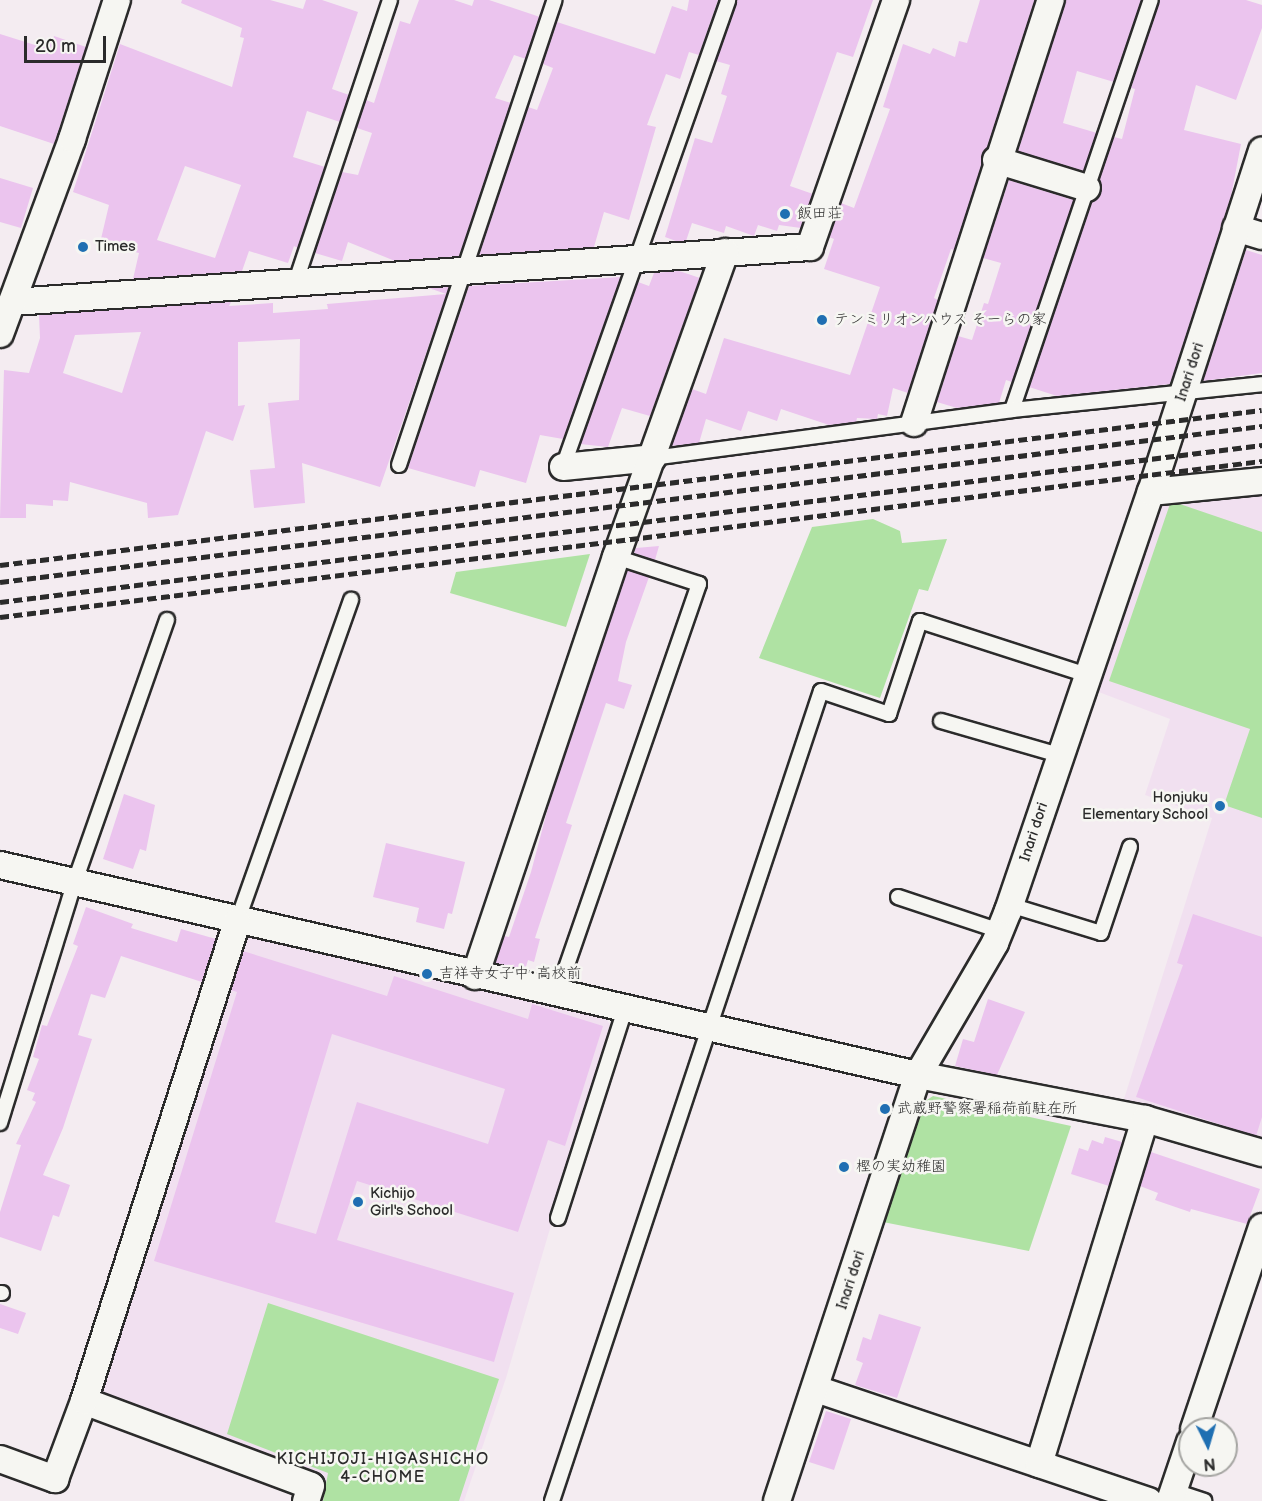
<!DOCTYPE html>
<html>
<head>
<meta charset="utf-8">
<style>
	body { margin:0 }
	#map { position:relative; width:1262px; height:1501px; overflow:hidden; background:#f4ecf1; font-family:"Balsamiq Sans","Klee One",sans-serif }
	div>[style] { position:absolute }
	.built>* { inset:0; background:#f1e0f0 }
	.green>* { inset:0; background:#afe2a3 }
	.building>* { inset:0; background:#ebc4ee }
	.roads { filter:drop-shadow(2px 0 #2b2b2b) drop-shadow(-2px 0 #2b2b2b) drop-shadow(0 2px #2b2b2b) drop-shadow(0 -2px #2b2b2b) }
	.service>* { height:14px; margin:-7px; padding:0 7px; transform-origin:7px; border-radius:7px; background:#f6f6f2 }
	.minor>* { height:26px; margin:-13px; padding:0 13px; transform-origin:13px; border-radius:13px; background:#f6f6f2 }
	.rail>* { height:4.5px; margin-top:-2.25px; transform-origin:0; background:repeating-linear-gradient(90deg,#2b2b2b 0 9px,transparent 0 13.5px) }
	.dots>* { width:16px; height:16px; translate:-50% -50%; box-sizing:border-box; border:3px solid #f6f6f2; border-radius:50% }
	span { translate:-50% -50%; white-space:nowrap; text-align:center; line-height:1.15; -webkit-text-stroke:5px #f6f6f2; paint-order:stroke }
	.poi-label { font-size:15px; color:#2b2b2b }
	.left { translate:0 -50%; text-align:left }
	.right { translate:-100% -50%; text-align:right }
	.street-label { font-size:15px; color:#2b2b2b }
	.neighbourhood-label { font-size:16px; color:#2b2b2b; letter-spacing:1.5px }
	.north { position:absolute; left:1178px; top:1417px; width:60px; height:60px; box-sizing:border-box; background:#f6f6f2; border:2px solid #a5a5a2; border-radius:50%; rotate:175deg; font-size:16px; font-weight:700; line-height:24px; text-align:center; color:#2b2b2b }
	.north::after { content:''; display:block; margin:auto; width:21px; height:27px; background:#1f6fb2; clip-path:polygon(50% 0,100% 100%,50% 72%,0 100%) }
	.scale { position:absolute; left:24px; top:36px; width:82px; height:27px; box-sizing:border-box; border:3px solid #2b2b2b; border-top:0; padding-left:8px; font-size:18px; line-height:21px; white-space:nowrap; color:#2b2b2b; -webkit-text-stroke:4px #f6f6f2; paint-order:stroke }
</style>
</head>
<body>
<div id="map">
	<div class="built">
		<i style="clip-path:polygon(1262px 491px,1262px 1140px,1124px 1099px,1212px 818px,1145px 795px,1170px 719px,1096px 691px,1162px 501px)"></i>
		<i style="clip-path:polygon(250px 935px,605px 1017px,610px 1025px,506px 1378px,464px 1501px,315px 1501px,322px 1478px,108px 1399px,100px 1386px,239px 941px)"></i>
	</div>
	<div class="green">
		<i style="clip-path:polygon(1171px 501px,1262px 532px,1262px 818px,1224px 805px,1250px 729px,1109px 681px)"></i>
		<i style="clip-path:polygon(873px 519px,900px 531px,902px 543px,947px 539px,928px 591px,919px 589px,880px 698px,759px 658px,812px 527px)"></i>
		<i style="clip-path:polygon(590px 554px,566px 627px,450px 593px,456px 572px)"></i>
		<i style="clip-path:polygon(933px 1096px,1071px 1126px,1029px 1251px,883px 1222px,924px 1102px)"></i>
		<i style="clip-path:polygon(268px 1303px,499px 1379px,459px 1501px,323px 1501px,328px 1473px,227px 1434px)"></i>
	</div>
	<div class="building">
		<i style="clip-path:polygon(evenodd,182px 0,270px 0,303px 9px,306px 0,322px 0,358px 12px,332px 89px,349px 95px,340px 122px,307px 111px,293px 157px,325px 167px,298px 248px,294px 246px,288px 263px,249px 251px,242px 271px,133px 279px,139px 253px,100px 243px,109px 205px,73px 192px,120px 44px,232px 87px,244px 38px,240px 37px,242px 28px,181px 3px,182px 0,185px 166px,241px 185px,215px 258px,157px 240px,185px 166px)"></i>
		<i style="clip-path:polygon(419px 0,454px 0,472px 6px,474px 0,489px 0,540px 17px,526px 59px,514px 55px,495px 98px,511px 103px,460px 256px,395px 261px,348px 242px,342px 261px,315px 253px,342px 172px,358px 175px,372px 133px,357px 128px,366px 100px,374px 103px,400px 21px,410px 24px)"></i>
		<i style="clip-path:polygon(689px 0,718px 0,699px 55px,689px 52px,680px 79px,666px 74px,647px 125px,656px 127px,629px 220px,604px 212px,594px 247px,479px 255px,528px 107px,537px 110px,553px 68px,543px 64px,557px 22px,655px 54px,672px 6px,687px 11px)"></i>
		<i style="clip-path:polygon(737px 0,873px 0,853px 57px,837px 52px,790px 186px,813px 194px,801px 228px,779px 225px,777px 231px,758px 225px,754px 236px,726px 226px,724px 233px,692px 223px,686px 241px,676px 241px,665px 237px,695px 138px,712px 143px,727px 96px,721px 94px,730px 65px,716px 61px)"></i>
		<i style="clip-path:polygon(980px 0,1035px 0,954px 250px,951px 249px,934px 298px,938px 300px,908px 393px,893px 388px,887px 416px,878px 414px,877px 419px,857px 418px,856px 422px,829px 425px,781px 409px,777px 421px,748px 411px,741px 431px,706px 419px,699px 443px,671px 446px,692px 389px,706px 394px,724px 338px,850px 375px,880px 287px,824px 269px,834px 239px,829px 237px,841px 203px,854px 208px,890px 109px,883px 107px,903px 44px,930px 54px,933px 48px,955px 57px,959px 41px,967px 43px)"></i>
		<i style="clip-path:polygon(1066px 0,1142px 0,1114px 82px,1077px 71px,1063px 123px,1097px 133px,1083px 171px,1018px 151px)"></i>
		<i style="clip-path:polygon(1160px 0,1246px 0,1262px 5px,1262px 28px,1236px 100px,1196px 85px,1184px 130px,1241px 144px,1231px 196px,1170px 384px,1057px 396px,1029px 387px,1092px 202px,1101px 193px,1099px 180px,1114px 137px,1122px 139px,1135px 89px,1131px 88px)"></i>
		<i style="clip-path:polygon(0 34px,35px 45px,37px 38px,52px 43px,54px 36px,86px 47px,54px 144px,0 126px)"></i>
		<i style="clip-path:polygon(0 178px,33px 188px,21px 228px,0 222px)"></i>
		<i style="clip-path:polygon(1009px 180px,1074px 200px,1012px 382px,1006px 380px,999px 403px,957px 408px,937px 402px,958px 336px,972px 340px,984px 303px,988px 304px,1001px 263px,983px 258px)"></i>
		<i style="clip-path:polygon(1246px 250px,1262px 255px,1262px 373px,1203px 381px)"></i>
		<i style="clip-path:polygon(679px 271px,700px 278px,650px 416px,622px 408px,608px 447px,580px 444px,638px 282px,649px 286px,654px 273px)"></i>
		<i style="clip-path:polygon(621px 277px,563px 439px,540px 435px,526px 483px,480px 470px,475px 487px,408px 468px,469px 286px)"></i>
		<i style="clip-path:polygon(evenodd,449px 287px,380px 487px,302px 463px,305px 503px,254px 508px,250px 470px,275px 468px,268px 403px,299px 400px,300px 339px,238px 342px,238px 406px,245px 405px,233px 441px,206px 431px,178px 515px,148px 518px,147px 503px,70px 482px,68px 501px,53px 500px,53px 506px,26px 504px,26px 518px,0 518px,4px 370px,29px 373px,40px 338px,39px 315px,231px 302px,229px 306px,273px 303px,273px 313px,328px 309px,327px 304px,446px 294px,429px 288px,449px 287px,141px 332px,122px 393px,63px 373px,75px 335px,141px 332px)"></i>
		<i style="clip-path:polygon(659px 546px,655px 560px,634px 553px,636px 548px)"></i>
		<i style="clip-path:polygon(627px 570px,649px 577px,626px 642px,618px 681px,632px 685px,624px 709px,606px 703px,566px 823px,572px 825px,535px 938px,540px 939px,534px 962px,528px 960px,525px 970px,495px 963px,504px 936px,509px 937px,531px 872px,549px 804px)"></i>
		<i style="clip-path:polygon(124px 794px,155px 805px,146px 851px,140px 849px,133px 869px,103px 859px)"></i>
		<i style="clip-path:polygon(386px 843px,465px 862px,452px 914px,448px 913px,444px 929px,416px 922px,419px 908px,373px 897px)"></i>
		<i style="clip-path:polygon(86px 907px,133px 924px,131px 928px,177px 942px,181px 929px,216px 939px,202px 982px,121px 956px,105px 998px,91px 994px,78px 1035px,92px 1039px,63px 1128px,43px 1175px,70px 1185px,59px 1217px,53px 1215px,41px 1251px,0 1237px,0 1212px,21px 1145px,16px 1144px,36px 1102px,32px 1100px,35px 1093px,27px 1090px,39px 1059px,33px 1057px,42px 1025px,47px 1026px,78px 946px,73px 944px)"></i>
		<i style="clip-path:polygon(1193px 914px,1262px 937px,1262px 1117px,1256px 1136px,1136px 1097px,1183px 965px,1177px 963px)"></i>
		<i style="clip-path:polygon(evenodd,243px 951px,387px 996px,394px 976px,528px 1019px,532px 1004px,603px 1026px,565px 1146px,548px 1140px,518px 1232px,357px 1181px,337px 1240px,514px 1293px,494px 1362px,154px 1261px,237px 992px,231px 990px,243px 951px,332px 1034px,505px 1089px,488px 1144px,357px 1102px,316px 1234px,275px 1222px,332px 1034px)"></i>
		<i style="clip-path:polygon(988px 999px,1025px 1012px,997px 1075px,955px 1066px,963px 1039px,974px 1042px)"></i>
		<i style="clip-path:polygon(1105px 1137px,1122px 1142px,1109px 1186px,1071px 1174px,1079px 1148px,1088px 1151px,1092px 1140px,1103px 1144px)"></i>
		<i style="clip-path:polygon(1151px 1152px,1260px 1189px,1247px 1224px,1191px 1209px,1190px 1212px,1155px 1200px,1158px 1193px,1140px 1186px)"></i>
		<i style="clip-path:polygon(0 1304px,26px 1313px,18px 1334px,0 1328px)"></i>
		<i style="clip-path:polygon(879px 1314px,921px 1327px,897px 1398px,855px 1385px,863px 1363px,856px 1360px,863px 1337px,871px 1340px)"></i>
		<i style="clip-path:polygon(826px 1411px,851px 1419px,834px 1470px,809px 1462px)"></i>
	</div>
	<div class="roads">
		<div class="service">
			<i style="left:296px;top:281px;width:296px;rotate:-71.5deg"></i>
			<i style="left:1012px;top:410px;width:433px;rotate:-71.3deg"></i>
			<i style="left:653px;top:458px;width:362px;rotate:-7.6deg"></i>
			<i style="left:1012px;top:410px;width:251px;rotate:-5.9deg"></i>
			<i style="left:399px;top:465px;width:490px;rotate:-71.5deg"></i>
			<i style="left:563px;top:467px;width:495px;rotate:-70.5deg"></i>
			<i style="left:941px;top:721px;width:123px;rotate:16.1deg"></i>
			<i style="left:898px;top:897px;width:108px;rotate:18.4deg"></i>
			<i style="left:1010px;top:905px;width:95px;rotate:17.1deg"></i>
			<i style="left:1101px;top:933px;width:91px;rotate:-71.4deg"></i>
			<i style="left:237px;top:922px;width:342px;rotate:-70.5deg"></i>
			<i style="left:557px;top:994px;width:434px;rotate:-70.9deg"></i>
			<i style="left:699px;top:584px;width:87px;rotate:-162deg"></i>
			<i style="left:0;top:1123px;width:250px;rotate:-72.8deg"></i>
			<i style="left:74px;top:884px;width:280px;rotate:-70.6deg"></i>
			<i style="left:558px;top:1218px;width:219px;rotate:-72.2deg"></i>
			<i style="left:0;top:1293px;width:2px"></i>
			<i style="left:1174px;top:1491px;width:32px;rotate:18deg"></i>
			<i style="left:552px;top:1501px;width:853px;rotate:-71.63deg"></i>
			<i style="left:821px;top:691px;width:72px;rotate:18.7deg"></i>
			<i style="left:889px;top:714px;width:98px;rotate:-71.6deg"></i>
			<i style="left:920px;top:621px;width:176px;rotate:17.9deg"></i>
		</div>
		<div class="minor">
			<i style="left:996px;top:160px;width:95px;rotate:17.1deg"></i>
			<i style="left:1236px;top:228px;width:27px;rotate:17deg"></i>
			<i style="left:13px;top:302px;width:799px;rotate:-3.95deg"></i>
			<i style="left:810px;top:247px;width:262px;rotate:-70.8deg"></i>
			<i style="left:0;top:334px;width:208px;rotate:-69.7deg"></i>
			<i style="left:72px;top:139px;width:146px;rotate:-72.1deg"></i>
			<i style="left:914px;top:423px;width:445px;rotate:-72.1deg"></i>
			<i style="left:563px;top:467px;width:90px;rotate:-5.7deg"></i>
			<i style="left:1151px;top:492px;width:112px;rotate:-5.7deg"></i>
			<i style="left:0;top:865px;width:942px;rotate:12.89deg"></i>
			<i style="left:918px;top:1075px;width:231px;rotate:11deg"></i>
			<i style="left:1145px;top:1119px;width:122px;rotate:16.2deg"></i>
			<i style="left:475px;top:976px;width:442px;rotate:-71.4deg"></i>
			<i style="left:616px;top:557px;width:324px;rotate:-70.3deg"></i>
			<i style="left:816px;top:1389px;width:351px;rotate:18.6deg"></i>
			<i style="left:84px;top:1401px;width:242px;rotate:20.5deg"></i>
			<i style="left:311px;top:1486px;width:16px;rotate:108deg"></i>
			<i style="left:1194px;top:1429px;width:213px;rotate:-71.4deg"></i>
			<i style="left:0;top:1459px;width:59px;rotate:20deg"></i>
			<i style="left:55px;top:1479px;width:83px;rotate:-69.6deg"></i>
			<i style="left:84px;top:1401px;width:503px;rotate:-72.29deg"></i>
			<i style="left:1039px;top:1464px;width:361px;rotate:-72.9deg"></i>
			<i style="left:777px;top:1501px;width:449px;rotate:-71.7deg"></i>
			<i style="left:918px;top:1075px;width:153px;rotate:-59.7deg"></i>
			<i style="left:995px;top:943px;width:35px;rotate:-68deg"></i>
			<i style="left:1008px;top:911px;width:443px;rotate:-71.2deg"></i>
			<i style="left:1151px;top:492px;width:359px;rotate:-72deg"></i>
			<i style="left:1170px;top:1501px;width:62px;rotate:-71.3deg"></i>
		</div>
	</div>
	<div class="rail">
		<i style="left:0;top:565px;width:1271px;rotate:-7deg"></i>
		<i style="left:0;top:582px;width:1272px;rotate:-7.05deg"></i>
		<i style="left:0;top:602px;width:1272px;rotate:-7.09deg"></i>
		<i style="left:0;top:617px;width:1272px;rotate:-7.05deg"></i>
	</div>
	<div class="dots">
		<i style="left:785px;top:214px;background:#1f6fb2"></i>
		<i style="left:83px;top:247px;background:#1f6fb2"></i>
		<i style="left:822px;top:320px;background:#1f6fb2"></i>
		<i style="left:1220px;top:806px;background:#1f6fb2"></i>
		<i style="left:427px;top:974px;background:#1f6fb2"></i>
		<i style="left:885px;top:1109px;background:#1f6fb2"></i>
		<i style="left:844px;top:1167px;background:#1f6fb2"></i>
		<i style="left:358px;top:1202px;background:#1f6fb2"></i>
	</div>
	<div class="poi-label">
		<span class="left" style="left:797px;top:214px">飯田荘</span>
		<span class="left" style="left:95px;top:247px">Times</span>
		<span class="left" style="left:834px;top:320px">テンミリオンハウス そーらの家</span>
		<span class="right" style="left:1208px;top:806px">Honjuku<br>Elementary School</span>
		<span class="left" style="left:439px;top:974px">吉祥寺女子中･高校前</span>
		<span class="left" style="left:897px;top:1109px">武蔵野警察署稲荷前駐在所</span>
		<span class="left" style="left:856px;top:1167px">樫の実幼稚園</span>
		<span class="left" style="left:370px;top:1202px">Kichijo<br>Girl's School</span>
	</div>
	<div class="street-label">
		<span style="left:1190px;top:372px;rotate:-72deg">Inari dori</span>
		<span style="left:1034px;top:832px;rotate:-72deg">Inari dori</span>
		<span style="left:851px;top:1280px;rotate:-72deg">Inari dori</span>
	</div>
	<div class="neighbourhood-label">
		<span style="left:383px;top:1469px">KICHIJOJI-HIGASHICHO<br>4-CHOME</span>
	</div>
	<div class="north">N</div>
	<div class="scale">20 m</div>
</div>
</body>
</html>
